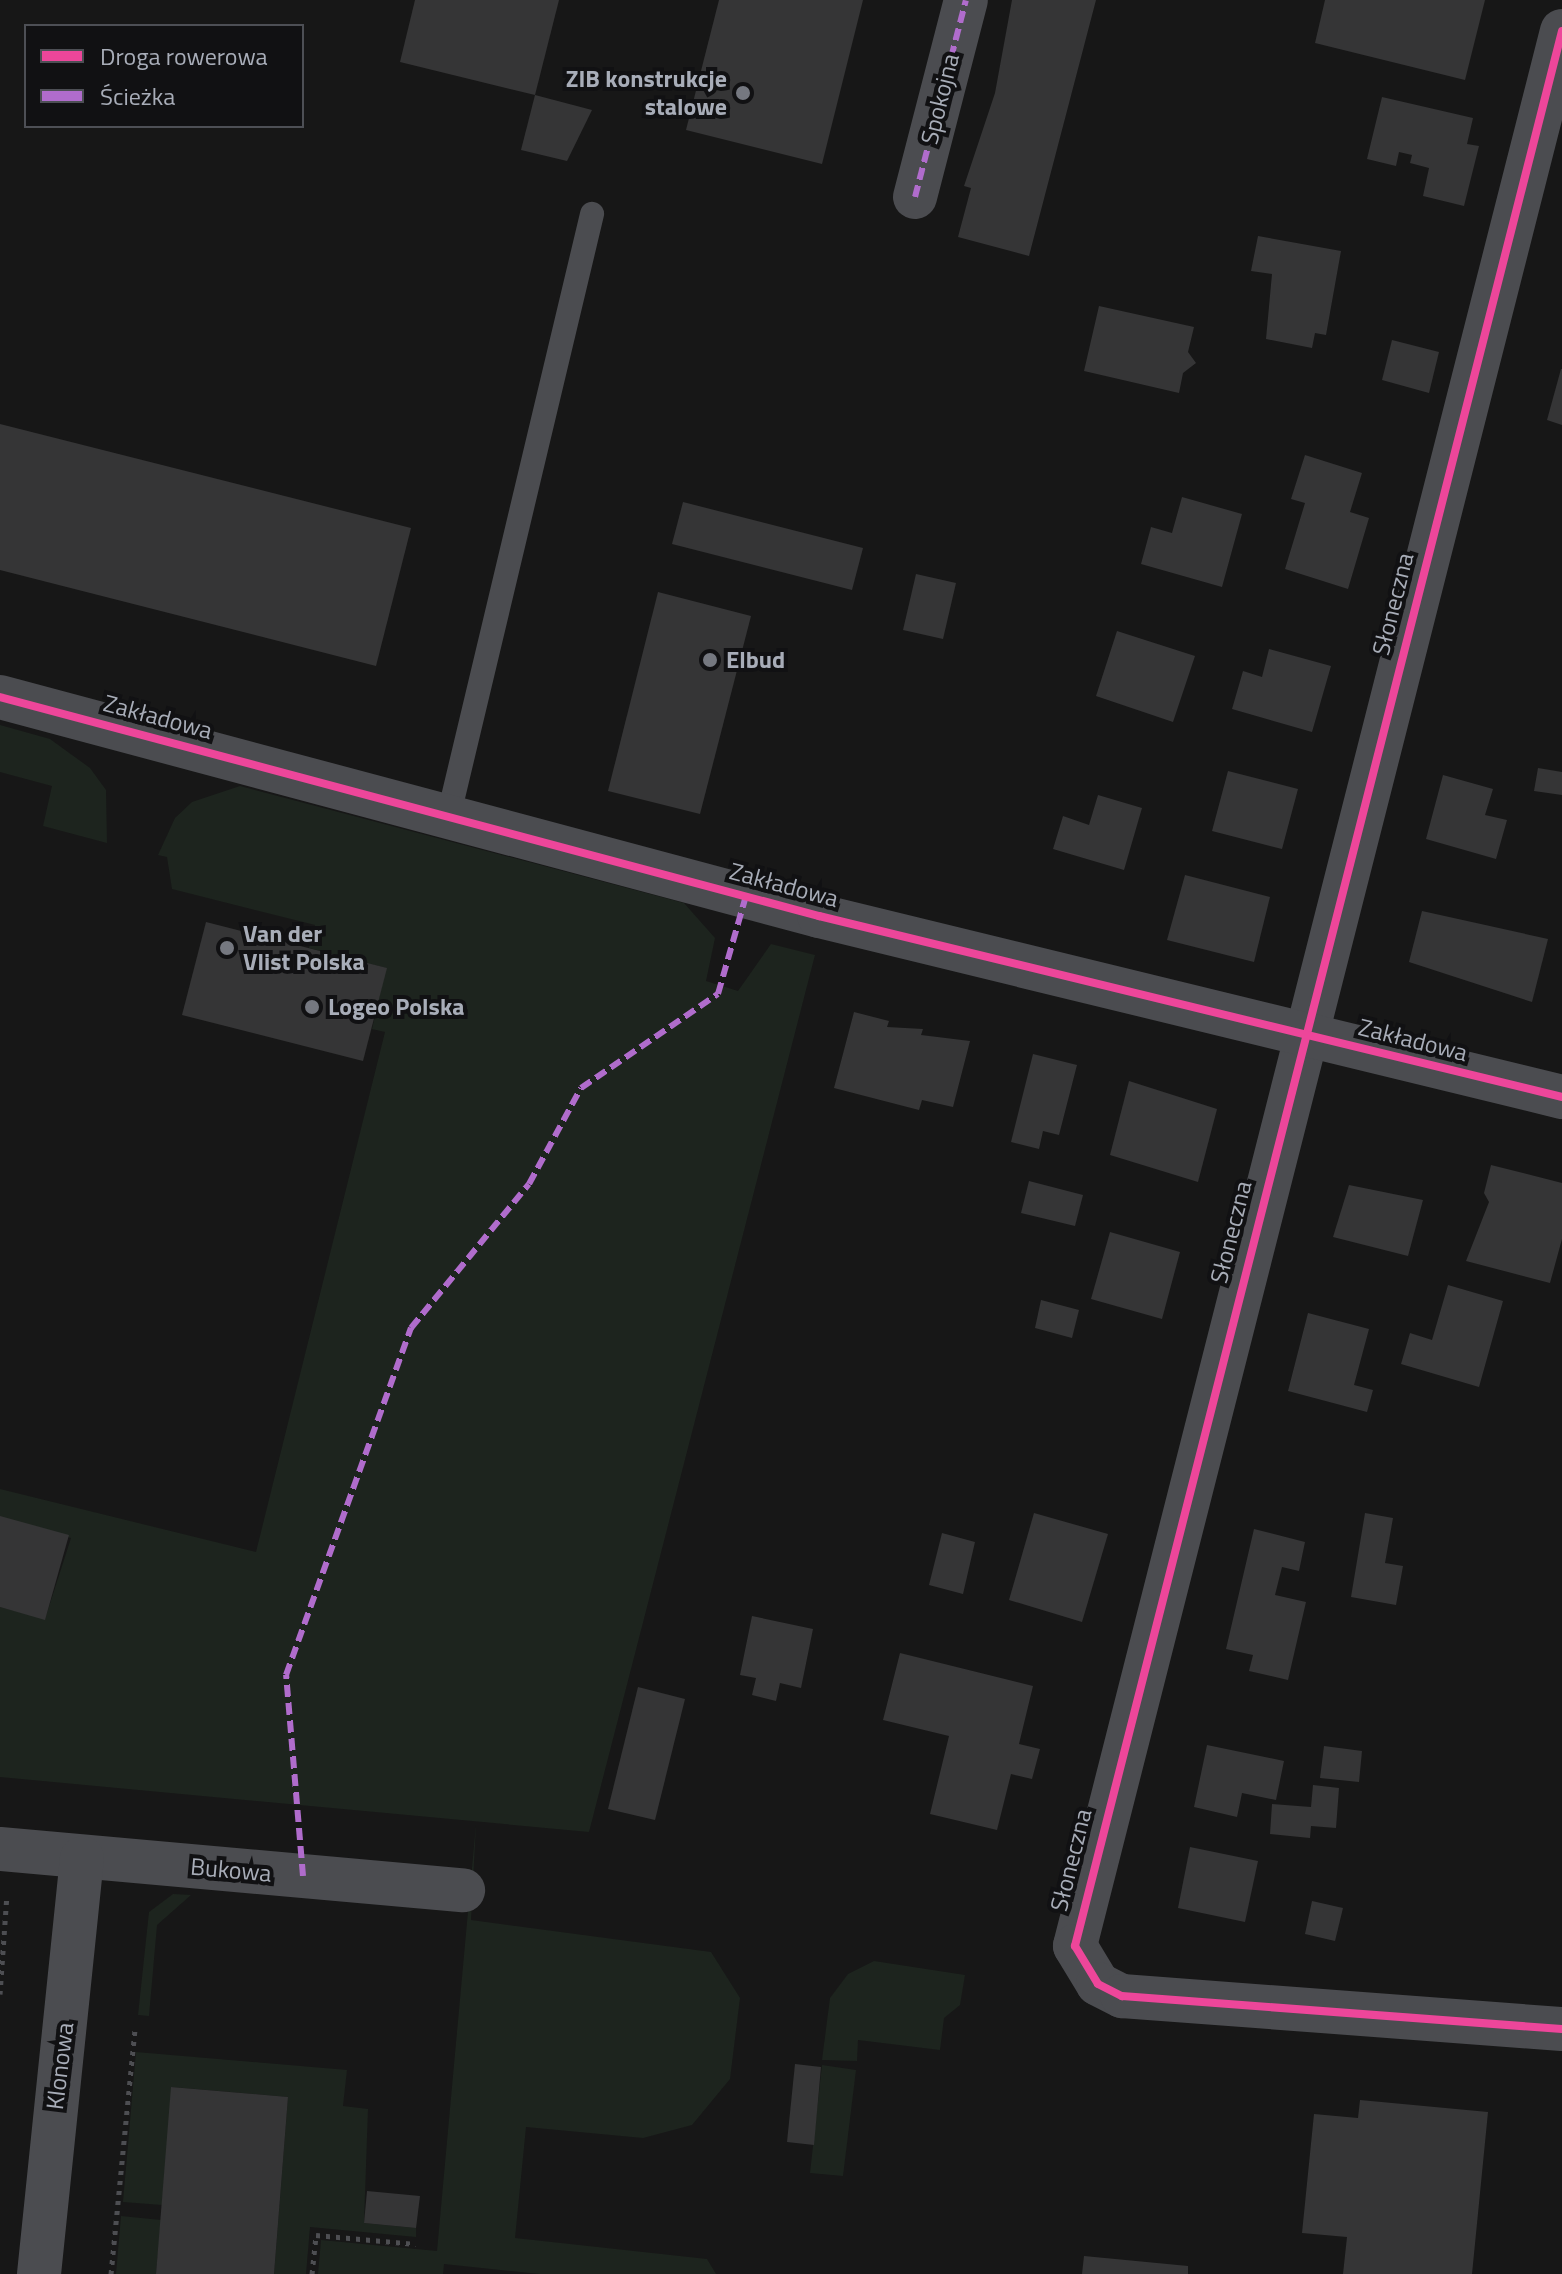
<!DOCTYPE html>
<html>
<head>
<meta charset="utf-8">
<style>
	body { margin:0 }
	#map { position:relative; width:1562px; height:2274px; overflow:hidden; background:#171717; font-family:"Titillium Web",sans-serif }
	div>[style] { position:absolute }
	.green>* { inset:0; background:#1d241e }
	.building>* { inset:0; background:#353536 }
	.path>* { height:5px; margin-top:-2.5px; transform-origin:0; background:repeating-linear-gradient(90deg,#4d4e52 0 4px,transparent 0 10px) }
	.service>* { height:24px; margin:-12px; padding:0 12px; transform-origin:12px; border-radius:12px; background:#4b4c50 }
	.minor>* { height:44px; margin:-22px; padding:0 22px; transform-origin:22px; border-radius:22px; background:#4b4c50 }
	.quiet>* { height:6px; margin-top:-3px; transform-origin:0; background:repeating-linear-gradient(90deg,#b06ccc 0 12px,transparent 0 18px) }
	.cycleway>* { height:8px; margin:-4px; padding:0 4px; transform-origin:4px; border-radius:4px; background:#ed469a }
	.dots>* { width:22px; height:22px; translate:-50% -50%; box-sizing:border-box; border:4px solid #111113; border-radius:50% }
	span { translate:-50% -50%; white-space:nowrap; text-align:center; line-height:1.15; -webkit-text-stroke:8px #111113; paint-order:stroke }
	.poi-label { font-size:24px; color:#a8adb8; font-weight:700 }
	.right { translate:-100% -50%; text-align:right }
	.left { translate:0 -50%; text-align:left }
	.street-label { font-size:24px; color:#a8adb8 }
	.legend { position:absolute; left:24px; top:24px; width:280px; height:104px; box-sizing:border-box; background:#111113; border:2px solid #4d4f55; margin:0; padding:10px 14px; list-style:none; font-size:24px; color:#a8adb8 }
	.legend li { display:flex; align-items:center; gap:16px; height:40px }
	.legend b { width:40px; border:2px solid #4d4f55 }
</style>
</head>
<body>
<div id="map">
	<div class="green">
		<i style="clip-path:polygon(0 725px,50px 739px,90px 768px,106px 790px,107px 843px,43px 826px,52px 786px,0 772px)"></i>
		<i style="clip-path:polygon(240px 786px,684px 903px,715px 938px,706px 981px,738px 991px,771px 944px,815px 955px,589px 1832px,0 1777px,0 1607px,45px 1619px,71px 1538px,0 1517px,0 1489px,256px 1552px,385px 1032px,372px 1029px,386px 968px,309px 948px,315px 925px,172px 889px,167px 857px,158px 855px,175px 818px,192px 802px)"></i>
		<i style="clip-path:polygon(476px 1824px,471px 1920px,711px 1952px,740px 1998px,730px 2079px,692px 2125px,643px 2138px,526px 2127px,515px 2238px,707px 2259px,716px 2274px,540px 2274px,444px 2264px,443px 2274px,318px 2274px,321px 2240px,437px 2251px)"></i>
		<i style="clip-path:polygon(173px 1894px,191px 1895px,157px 1925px,149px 2016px,138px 2015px,149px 1912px)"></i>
		<i style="clip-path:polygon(874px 1961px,965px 1975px,960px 2005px,944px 2018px,940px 2050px,858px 2040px,857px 2061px,822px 2060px,830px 1998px,848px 1974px)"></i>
		<i style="clip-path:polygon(136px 2052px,347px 2070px,343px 2106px,368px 2109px,364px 2223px,416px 2228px,416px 2237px,310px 2227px,306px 2274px,274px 2274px,288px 2097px,172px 2087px,162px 2205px,123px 2202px)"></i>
		<i style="clip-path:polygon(822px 2065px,856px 2070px,843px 2176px,810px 2173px)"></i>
		<i style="clip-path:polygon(121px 2216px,161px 2220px,156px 2274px,116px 2274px)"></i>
	</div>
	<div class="building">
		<i style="clip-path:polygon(415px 0,559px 0,535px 95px,400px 62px)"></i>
		<i style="clip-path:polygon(719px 0,863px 0,822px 164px,686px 130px)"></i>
		<i style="clip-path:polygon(1012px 0,1096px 0,1029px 256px,958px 237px,971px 188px,964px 186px,995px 93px)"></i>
		<i style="clip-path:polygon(1325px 0,1485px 0,1465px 80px,1315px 43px)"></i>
		<i style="clip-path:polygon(535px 95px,592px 110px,567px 161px,521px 150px)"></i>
		<i style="clip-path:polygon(1382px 97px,1473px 118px,1467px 144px,1479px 146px,1464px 206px,1423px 196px,1429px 168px,1410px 163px,1412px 155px,1399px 152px,1396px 166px,1367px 159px)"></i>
		<i style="clip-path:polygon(1258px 236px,1341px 251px,1326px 335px,1315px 333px,1312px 348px,1266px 339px,1272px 274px,1251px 271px)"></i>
		<i style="clip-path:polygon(1099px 306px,1194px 327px,1188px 352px,1196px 363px,1183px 373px,1179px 393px,1084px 371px)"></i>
		<i style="clip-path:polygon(1392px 340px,1439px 352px,1429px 393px,1382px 380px)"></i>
		<i style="clip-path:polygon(1561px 369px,1562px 369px,1562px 425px,1547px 420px)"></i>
		<i style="clip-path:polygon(0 424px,411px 528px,376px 666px,0 570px)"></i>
		<i style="clip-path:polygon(1305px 455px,1362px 473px,1350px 512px,1369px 518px,1348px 589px,1285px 569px,1305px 503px,1291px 499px)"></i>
		<i style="clip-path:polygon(1182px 497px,1242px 514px,1222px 587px,1141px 564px,1151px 527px,1172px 533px)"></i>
		<i style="clip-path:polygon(683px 502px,863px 548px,852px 590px,672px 544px)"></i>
		<i style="clip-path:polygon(916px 574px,956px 583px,943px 639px,903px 630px)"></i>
		<i style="clip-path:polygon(658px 592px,751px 616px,700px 814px,608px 791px)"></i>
		<i style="clip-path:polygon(1117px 631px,1195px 656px,1173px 722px,1096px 696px)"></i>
		<i style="clip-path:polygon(1269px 649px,1331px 666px,1312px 732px,1232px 709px,1243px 671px,1262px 677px)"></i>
		<i style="clip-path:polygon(1538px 768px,1562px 772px,1562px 795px,1534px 791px)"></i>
		<i style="clip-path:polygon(1228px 771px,1298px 789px,1282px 849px,1212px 831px)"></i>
		<i style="clip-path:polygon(1443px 775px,1493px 789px,1485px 815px,1507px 820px,1496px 859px,1426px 839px)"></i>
		<i style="clip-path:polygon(1098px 795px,1142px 808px,1124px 870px,1053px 849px,1063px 816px,1089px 825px)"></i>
		<i style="clip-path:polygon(1185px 875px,1270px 897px,1254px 962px,1167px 940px)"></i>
		<i style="clip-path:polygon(1422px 911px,1548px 939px,1532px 1002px,1409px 962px)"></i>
		<i style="clip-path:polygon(206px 922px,387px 968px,363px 1061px,182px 1015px)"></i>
		<i style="clip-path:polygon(854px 1012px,889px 1021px,887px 1027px,923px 1029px,921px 1035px,970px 1041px,953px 1107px,922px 1100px,919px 1110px,834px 1088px)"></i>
		<i style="clip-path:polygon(1033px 1054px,1077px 1065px,1059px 1135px,1043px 1131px,1039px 1149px,1011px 1142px)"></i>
		<i style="clip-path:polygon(1129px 1081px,1217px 1109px,1198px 1182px,1110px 1155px)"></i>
		<i style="clip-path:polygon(1491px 1165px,1562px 1183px,1562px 1239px,1550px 1283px,1466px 1261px,1489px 1202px,1484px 1193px)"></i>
		<i style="clip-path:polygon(1029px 1181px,1083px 1195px,1075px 1226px,1021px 1213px)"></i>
		<i style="clip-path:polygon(1349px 1185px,1423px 1200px,1408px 1256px,1333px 1237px)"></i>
		<i style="clip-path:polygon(1110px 1232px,1180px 1252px,1162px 1319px,1091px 1299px)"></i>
		<i style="clip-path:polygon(1448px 1285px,1503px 1301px,1479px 1387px,1401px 1364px,1410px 1333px,1432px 1340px)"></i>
		<i style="clip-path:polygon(1041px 1300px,1079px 1310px,1072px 1338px,1035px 1328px)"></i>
		<i style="clip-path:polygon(1308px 1313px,1369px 1329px,1354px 1385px,1373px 1390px,1367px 1412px,1288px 1391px)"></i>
		<i style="clip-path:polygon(1034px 1513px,1108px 1534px,1082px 1622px,1009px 1600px)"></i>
		<i style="clip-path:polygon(1365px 1513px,1393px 1518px,1385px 1563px,1403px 1566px,1396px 1605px,1351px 1597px)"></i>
		<i style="clip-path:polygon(0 1516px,69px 1535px,45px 1620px,0 1607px)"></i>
		<i style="clip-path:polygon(1254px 1529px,1305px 1542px,1299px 1571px,1282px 1567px,1275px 1595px,1306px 1602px,1288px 1680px,1249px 1671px,1253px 1655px,1226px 1649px)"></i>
		<i style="clip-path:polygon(942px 1533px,975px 1542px,963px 1594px,929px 1585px)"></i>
		<i style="clip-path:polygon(752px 1616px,813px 1629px,801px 1688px,780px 1683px,776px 1701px,752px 1695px,756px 1678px,740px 1675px)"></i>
		<i style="clip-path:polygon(900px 1653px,1033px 1686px,1019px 1744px,1040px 1749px,1032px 1779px,1011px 1774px,997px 1830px,930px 1814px,949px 1736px,883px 1720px)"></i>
		<i style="clip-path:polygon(638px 1687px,685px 1699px,655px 1820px,608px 1809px)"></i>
		<i style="clip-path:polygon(1207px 1745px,1284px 1761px,1276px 1800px,1242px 1793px,1237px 1817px,1194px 1807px)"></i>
		<i style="clip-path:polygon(1324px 1746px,1362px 1751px,1359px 1782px,1320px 1778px)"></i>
		<i style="clip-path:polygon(1313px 1785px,1339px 1788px,1336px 1828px,1311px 1826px,1310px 1838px,1270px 1834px,1272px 1804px,1311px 1807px)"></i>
		<i style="clip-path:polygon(1190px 1847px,1258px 1861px,1245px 1922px,1178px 1908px)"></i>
		<i style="clip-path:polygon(1312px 1901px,1343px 1908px,1335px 1941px,1305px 1934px)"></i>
		<i style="clip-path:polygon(795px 2064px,821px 2067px,814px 2145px,787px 2142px)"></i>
		<i style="clip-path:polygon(171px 2087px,288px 2097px,274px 2274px,156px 2274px)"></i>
		<i style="clip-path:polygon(1360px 2100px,1488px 2112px,1472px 2274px,1343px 2274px,1347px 2237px,1302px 2233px,1314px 2114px,1358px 2118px)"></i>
		<i style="clip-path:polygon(367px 2191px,420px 2196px,416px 2228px,364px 2223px)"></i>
		<i style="clip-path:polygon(1084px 2256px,1188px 2266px,1188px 2274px,1082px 2274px)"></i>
	</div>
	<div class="path">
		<i style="left:0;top:1994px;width:99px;rotate:-86deg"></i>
		<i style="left:111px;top:2274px;width:245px;rotate:-84.4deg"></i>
		<i style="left:312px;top:2274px;width:39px;rotate:-84deg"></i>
		<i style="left:316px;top:2235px;width:100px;rotate:5.1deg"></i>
	</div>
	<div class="service">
		<i style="left:449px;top:814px;width:617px;rotate:-76.59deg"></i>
	</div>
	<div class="minor">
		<i style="left:1562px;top:31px;width:1976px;rotate:104.27deg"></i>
		<i style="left:1075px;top:1946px;width:44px;rotate:58.8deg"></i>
		<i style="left:1098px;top:1984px;width:27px;rotate:27deg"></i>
		<i style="left:1122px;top:1996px;width:441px;rotate:4.3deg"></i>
		<i style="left:915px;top:197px;width:203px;rotate:-75.5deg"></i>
		<i style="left:0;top:697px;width:848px;rotate:14.97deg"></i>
		<i style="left:819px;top:916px;width:765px;rotate:13.69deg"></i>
		<i style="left:0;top:1849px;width:465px;rotate:5.1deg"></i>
		<i style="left:39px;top:2274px;width:418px;rotate:-84.1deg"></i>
	</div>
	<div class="quiet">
		<i style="left:915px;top:197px;width:203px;rotate:-75.5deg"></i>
		<i style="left:303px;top:1876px;width:202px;rotate:-94.8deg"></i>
		<i style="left:286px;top:1675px;width:369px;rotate:-70.2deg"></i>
		<i style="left:411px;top:1328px;width:186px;rotate:-50.7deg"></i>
		<i style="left:529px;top:1184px;width:109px;rotate:-61.6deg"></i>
		<i style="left:581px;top:1088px;width:166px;rotate:-34.5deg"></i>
		<i style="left:718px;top:994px;width:102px;rotate:-74.1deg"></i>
	</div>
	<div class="cycleway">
		<i style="left:1562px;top:31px;width:1976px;rotate:104.27deg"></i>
		<i style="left:1075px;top:1946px;width:44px;rotate:58.8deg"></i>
		<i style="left:1098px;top:1984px;width:27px;rotate:27deg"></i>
		<i style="left:1122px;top:1996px;width:441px;rotate:4.3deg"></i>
		<i style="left:0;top:697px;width:848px;rotate:14.97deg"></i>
		<i style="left:819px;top:916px;width:765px;rotate:13.69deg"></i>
	</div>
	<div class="dots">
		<i style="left:743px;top:93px;background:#757880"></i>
		<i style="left:710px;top:660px;background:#757880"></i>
		<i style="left:227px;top:948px;background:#757880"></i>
		<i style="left:312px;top:1007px;background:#757880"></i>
	</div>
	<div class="poi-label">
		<span class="right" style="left:727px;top:93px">ZIB konstrukcje<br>stalowe</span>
		<span class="left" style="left:726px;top:660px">Elbud</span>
		<span class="left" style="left:243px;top:948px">Van der<br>Vlist Polska</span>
		<span class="left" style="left:328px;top:1007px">Logeo Polska</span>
	</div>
	<div class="street-label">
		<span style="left:940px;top:99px;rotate:-76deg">Spokojna</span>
		<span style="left:1393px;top:604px;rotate:-76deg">Słoneczna</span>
		<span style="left:158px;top:717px;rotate:15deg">Zakładowa</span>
		<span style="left:784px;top:885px;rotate:15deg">Zakładowa</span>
		<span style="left:1413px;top:1040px;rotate:14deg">Zakładowa</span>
		<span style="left:1231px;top:1232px;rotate:-76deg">Słoneczna</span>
		<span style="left:1071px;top:1860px;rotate:-76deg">Słoneczna</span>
		<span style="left:231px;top:1870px;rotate:5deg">Bukowa</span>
		<span style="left:60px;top:2066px;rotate:-83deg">Klonowa</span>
	</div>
	<ul class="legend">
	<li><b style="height:10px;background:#ed469a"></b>Droga rowerowa</li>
	<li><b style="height:10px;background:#b06ccc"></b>Ścieżka</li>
	</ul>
</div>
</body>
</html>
